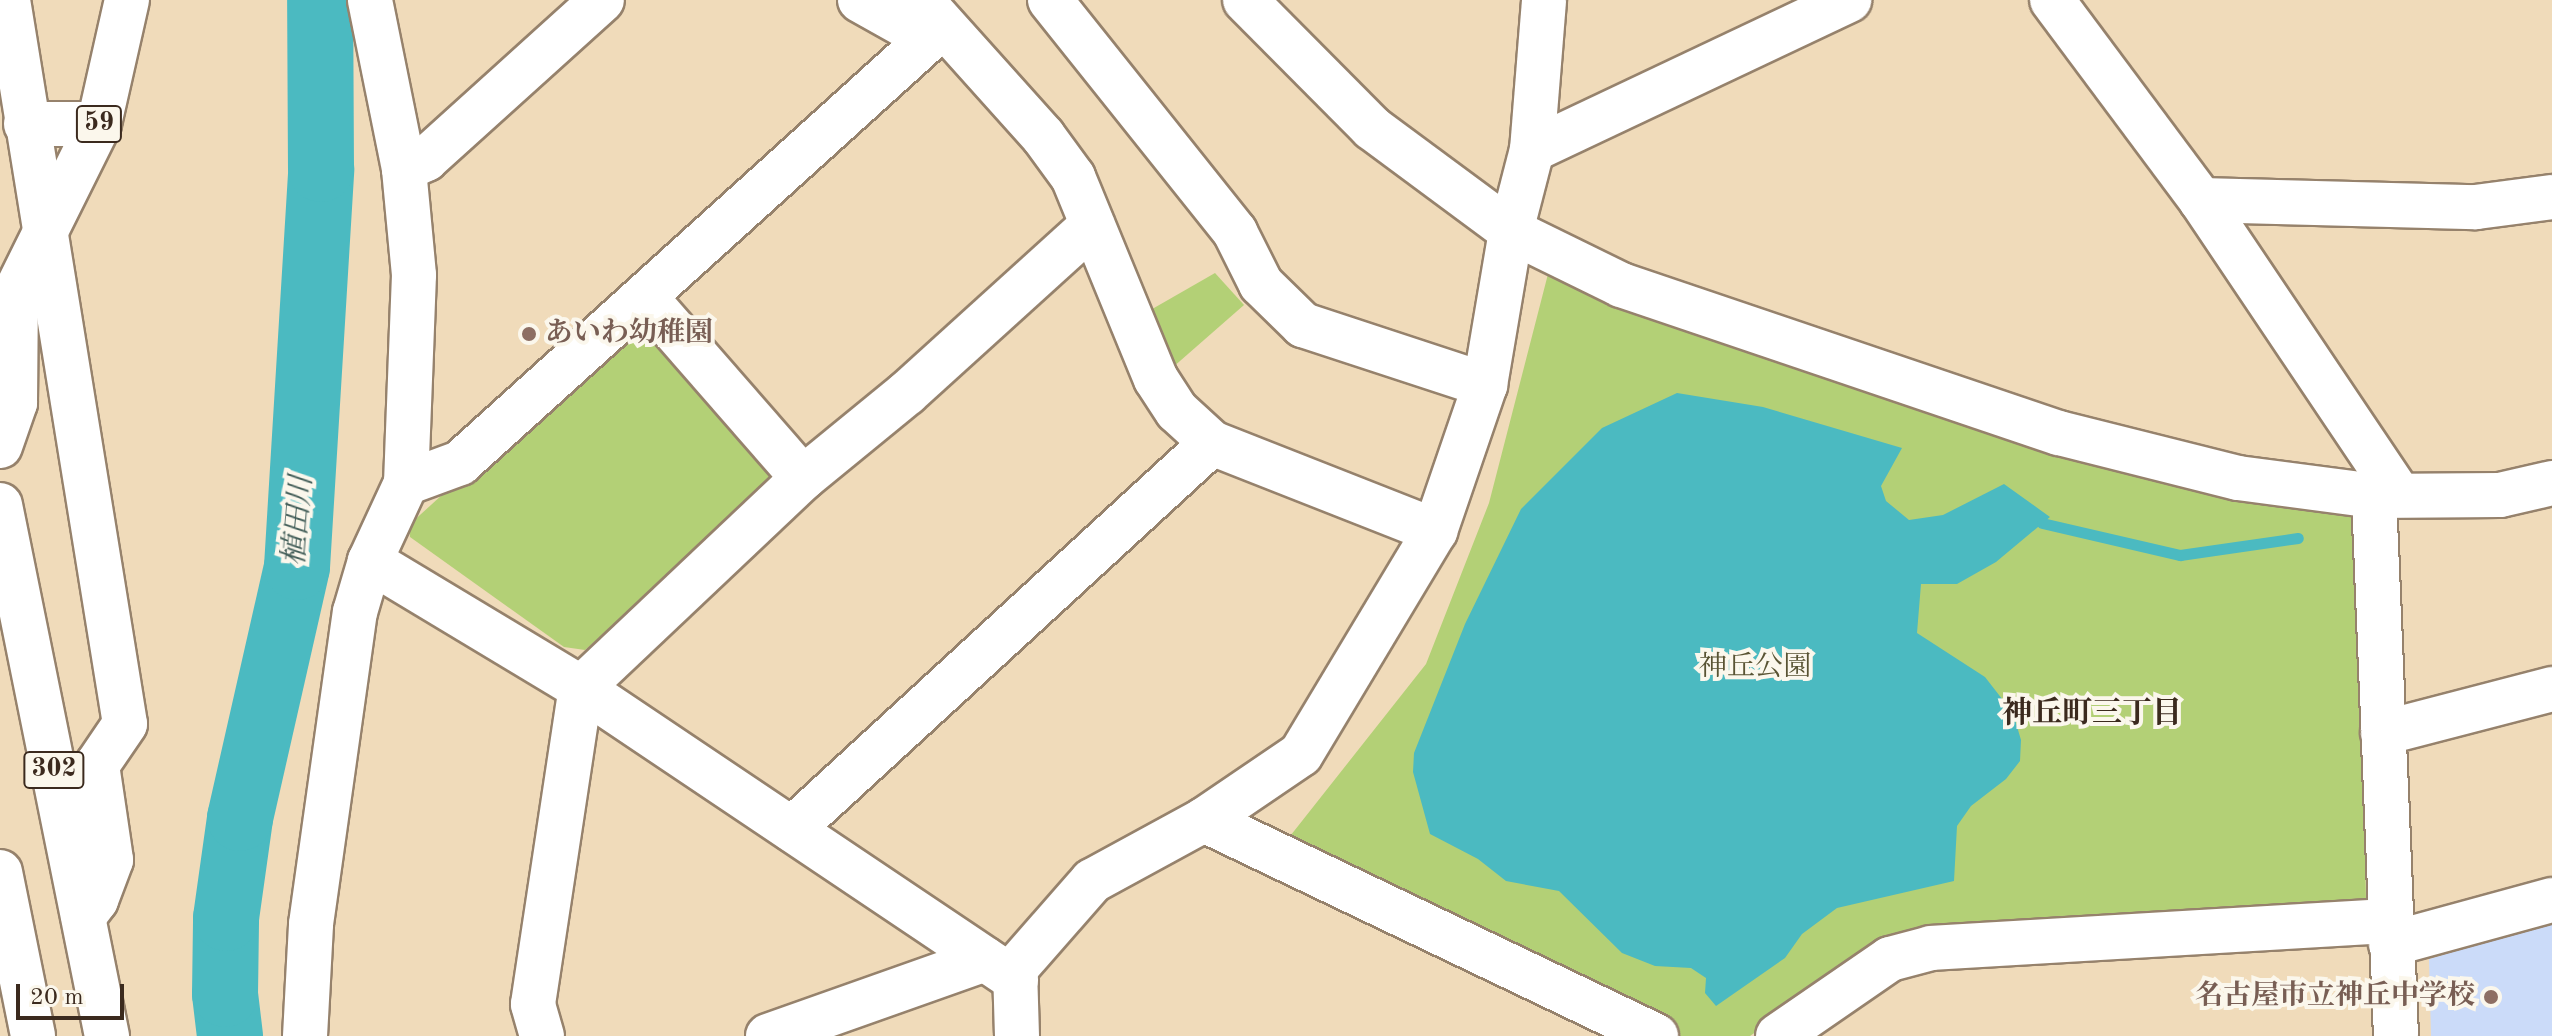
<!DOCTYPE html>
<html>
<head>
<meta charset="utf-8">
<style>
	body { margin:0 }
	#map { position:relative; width:2552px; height:1036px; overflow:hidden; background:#f0dbba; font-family:"Old Standard TT","Noto Serif JP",serif }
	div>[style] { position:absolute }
	.built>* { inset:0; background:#cbdbf9 }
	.green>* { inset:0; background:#b3d076 }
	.water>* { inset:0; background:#4bbac1 }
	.stream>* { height:11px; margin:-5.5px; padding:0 5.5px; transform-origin:5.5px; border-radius:5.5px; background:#4bbac1 }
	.river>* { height:66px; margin:-33px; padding:0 33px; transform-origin:33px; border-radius:33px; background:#4bbac1 }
	.roads { filter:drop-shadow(2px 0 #96826c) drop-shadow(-2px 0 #96826c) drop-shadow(0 2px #96826c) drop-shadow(0 -2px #96826c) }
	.minor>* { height:44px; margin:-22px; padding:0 22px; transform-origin:22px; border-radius:22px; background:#fff }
	.major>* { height:44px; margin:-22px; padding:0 22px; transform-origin:22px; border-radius:22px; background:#fff }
	.highway>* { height:44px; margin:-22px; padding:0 22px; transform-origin:22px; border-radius:22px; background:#fff }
	.dots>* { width:22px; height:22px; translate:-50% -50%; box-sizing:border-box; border:4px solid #fbf7ec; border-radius:50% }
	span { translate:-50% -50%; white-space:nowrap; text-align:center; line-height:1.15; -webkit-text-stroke:8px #fbf7ec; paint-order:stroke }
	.shield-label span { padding:2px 6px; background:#fbf7ec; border:2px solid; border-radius:6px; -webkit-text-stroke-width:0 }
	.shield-label { font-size:26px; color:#3b2a1e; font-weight:700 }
	.education-label { font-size:28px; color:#785e54; font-weight:700 }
	.left { translate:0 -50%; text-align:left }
	.right { translate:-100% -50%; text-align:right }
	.park-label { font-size:28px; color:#595434 }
	.water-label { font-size:30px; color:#415c57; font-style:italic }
	.neighbourhood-label { font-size:30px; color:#3b2a1e; font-weight:700 }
	.scale { position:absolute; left:16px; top:984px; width:108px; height:36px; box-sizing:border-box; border:4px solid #3b2a1e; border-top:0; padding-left:10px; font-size:24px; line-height:28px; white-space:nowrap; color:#3b2a1e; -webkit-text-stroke:6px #fbf7ec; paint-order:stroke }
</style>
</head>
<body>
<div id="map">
	<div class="built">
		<i style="clip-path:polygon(2552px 922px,2552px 1036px,2431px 1036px,2429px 959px)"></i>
	</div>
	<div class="green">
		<i style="clip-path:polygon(1215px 273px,1244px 305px,1172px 368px,1147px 312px)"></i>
		<i style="clip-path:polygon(1548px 274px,2054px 447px,2358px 510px,2366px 899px,1983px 925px,1869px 952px,1750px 1036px,1681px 1036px,1287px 840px,1426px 664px,1489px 503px)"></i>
		<i style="clip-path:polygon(624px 329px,664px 333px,777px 461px,775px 486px,585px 650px,564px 647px,410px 537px,409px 525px)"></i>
	</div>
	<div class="water">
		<i style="clip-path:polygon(1677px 393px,1763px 407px,1902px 448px,1881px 486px,1886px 501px,1909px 520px,1943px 515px,2004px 484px,2050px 517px,1996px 562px,1957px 584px,1921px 584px,1917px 633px,1985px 677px,2013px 713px,2021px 740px,2020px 761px,2006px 779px,1971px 806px,1957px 826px,1954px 881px,1837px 908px,1802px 934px,1785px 958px,1716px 1006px,1705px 993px,1706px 978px,1691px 968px,1655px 966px,1622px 953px,1559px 891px,1506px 881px,1478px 859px,1430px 834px,1413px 772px,1414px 753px,1465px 624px,1521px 509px,1602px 428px)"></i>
	</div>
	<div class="stream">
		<i style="left:2042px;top:523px;width:142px;rotate:13.1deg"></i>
		<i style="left:2180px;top:555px;width:119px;rotate:-8.2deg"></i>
	</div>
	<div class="river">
		<i style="left:230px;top:1036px;width:42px;rotate:-96.8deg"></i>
		<i style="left:225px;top:994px;width:76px;rotate:-89.2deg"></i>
		<i style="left:226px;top:918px;width:101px;rotate:-82deg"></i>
		<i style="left:240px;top:818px;width:257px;rotate:-77.2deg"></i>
		<i style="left:297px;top:567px;width:399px;rotate:-86.5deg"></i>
		<i style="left:321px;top:169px;width:169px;rotate:-90.3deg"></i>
	</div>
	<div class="roads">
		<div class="minor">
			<i style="left:8px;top:0;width:733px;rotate:80.82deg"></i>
			<i style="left:125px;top:724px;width:50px;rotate:124.3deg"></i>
			<i style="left:97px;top:765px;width:96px;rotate:81.6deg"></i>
			<i style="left:111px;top:860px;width:43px;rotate:110.6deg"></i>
			<i style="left:96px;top:900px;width:21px;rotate:127deg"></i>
			<i style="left:860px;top:0;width:65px;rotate:29.3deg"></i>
			<i style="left:917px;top:32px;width:24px;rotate:-33deg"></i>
			<i style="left:921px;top:0;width:183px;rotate:48.1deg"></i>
			<i style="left:1043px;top:136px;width:51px;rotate:53.8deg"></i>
			<i style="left:1073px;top:177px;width:218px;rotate:67.7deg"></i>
			<i style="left:1156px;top:379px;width:38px;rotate:57deg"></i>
			<i style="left:1177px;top:411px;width:47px;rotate:42.4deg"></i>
			<i style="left:1212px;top:443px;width:240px;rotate:21.5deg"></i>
			<i style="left:1050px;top:0;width:297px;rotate:51.4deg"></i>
			<i style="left:1235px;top:232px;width:58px;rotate:63.4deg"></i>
			<i style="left:1261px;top:284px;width:59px;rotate:44.3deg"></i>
			<i style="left:1303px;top:325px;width:192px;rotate:18.2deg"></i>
			<i style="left:1245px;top:0;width:180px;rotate:45.2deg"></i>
			<i style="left:1372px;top:128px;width:173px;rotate:36.5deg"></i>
			<i style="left:1511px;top:231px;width:123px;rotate:26.1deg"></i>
			<i style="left:1621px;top:285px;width:462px;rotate:18.7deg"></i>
			<i style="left:2059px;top:433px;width:185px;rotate:14.1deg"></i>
			<i style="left:2238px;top:478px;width:137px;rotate:7.5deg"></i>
			<i style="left:2374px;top:496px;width:126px;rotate:-0.5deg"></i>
			<i style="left:2500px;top:495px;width:53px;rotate:-13deg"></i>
			<i style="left:2052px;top:0;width:249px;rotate:53.3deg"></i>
			<i style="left:2201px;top:200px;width:355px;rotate:56.1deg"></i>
			<i style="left:26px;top:124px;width:73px"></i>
			<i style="left:1532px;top:150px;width:150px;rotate:-85.4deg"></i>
			<i style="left:404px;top:169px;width:24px;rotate:-24deg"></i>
			<i style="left:426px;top:159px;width:237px;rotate:-42.1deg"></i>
			<i style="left:2201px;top:200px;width:275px;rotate:1.5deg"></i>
			<i style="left:2476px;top:207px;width:77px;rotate:-7.5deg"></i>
			<i style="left:645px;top:297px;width:240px;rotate:48.9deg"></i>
			<i style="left:406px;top:483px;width:58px;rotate:-20.3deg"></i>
			<i style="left:460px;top:463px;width:651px;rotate:-42.14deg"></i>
			<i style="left:2374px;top:496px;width:540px;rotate:87.67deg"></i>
			<i style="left:370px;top:561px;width:246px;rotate:31deg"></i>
			<i style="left:581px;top:688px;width:524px;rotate:33.87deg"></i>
			<i style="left:2383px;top:733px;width:175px;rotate:-14.6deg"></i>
			<i style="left:1204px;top:820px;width:501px;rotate:25.54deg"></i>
			<i style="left:792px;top:829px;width:570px;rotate:-42.58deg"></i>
			<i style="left:2391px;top:944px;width:167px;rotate:-15.3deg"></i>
			<i style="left:305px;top:1036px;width:112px;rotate:-86.9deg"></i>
			<i style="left:311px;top:924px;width:315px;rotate:-82deg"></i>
			<i style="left:355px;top:612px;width:53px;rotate:-73.6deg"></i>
			<i style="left:370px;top:561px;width:86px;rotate:-65.2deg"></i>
			<i style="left:406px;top:483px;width:208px;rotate:-87.8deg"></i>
			<i style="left:414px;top:275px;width:106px;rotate:-95.4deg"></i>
			<i style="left:404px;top:169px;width:172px;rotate:-101.4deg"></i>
			<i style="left:542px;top:1036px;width:33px;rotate:-106deg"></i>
			<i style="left:533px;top:1004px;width:320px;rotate:-81.4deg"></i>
			<i style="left:581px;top:688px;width:306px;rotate:-43.4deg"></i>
			<i style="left:803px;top:478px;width:134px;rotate:-39.3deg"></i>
			<i style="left:907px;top:393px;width:250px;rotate:-42.2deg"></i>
			<i style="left:768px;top:1036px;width:230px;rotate:-19.5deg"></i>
			<i style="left:1017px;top:1036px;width:67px;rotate:-91.7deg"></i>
			<i style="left:1015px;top:969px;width:117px;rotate:-48.8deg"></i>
			<i style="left:1092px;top:881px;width:128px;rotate:-28.6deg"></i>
			<i style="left:1204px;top:820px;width:117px;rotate:-34.2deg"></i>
			<i style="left:1301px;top:754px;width:260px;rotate:-59deg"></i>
			<i style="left:1435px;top:531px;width:154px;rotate:-71.1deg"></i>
			<i style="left:1485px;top:385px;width:156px;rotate:-80.4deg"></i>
			<i style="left:1511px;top:231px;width:84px;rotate:-75.5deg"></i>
			<i style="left:1532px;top:150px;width:351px;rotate:-25.3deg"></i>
			<i style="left:1778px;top:1036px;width:136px;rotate:-34.5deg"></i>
			<i style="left:1890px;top:959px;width:42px;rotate:-15deg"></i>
			<i style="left:1931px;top:948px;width:460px;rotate:-3.4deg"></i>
		</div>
		<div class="major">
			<i style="left:0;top:446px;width:46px;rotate:-70.8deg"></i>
			<i style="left:15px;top:403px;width:112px;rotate:-89.5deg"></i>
			<i style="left:16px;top:291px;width:186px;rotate:-63.6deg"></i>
			<i style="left:99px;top:124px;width:127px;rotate:-77.3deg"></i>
		</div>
		<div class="highway">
			<i style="left:0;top:505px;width:542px;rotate:78.61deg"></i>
			<i style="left:0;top:872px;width:167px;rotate:78.6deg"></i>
		</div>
	</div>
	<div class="dots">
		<i style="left:529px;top:334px;background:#8d6e63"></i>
		<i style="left:2491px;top:997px;background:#8d6e63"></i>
	</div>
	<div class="shield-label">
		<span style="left:99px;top:124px">59</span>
		<span style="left:54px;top:770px">302</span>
	</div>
	<div class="education-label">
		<span class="left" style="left:545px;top:334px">あいわ幼稚園</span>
		<span class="right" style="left:2475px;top:997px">名古屋市立神丘中学校</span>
	</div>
	<div class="park-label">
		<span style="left:1755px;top:668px">神丘公園</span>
	</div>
	<div class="water-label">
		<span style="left:299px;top:521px;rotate:-85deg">植田川</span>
	</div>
	<div class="neighbourhood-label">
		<span style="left:2092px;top:714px">神丘町三丁目</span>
	</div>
	<div class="scale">20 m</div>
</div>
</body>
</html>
